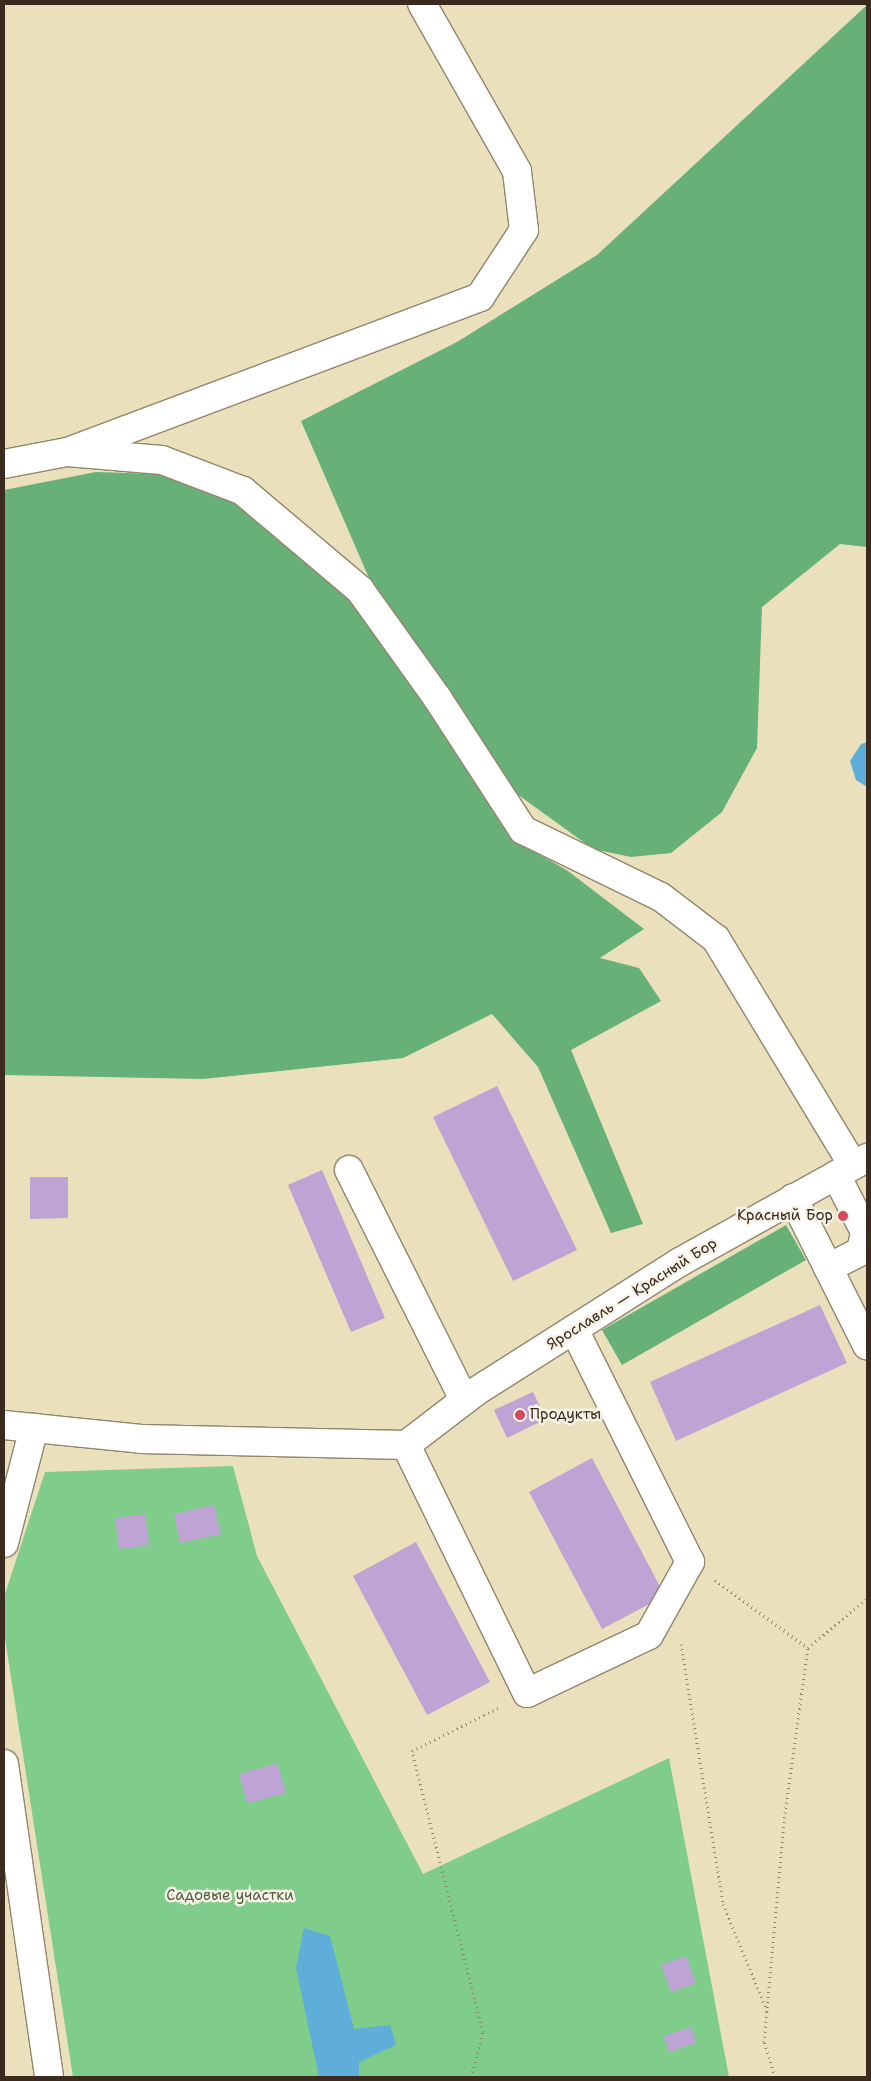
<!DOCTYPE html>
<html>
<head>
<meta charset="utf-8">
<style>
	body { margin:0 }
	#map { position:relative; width:871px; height:2081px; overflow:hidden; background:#eae0bc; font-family:"Shantell Sans",sans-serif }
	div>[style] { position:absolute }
	.green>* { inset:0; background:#7fcc8b }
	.forest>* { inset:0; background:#67b077 }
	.water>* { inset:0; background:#5fadd9 }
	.building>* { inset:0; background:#bea4d4 }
	.path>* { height:3px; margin-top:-1.5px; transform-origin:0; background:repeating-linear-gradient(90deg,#92856d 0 1px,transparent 0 5px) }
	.roads { filter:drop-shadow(1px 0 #92856d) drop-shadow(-1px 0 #92856d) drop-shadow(0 1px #92856d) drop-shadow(0 -1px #92856d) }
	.minor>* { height:28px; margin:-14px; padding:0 14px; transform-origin:14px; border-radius:14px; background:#fff }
	.dots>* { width:14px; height:14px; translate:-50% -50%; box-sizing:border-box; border:2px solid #f7f3e8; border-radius:50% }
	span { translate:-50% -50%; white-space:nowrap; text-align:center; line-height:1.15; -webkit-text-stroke:5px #f7f3e8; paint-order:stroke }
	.poi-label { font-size:15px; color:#3b2a1e }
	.right { translate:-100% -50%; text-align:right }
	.left { translate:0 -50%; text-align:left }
	.street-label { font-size:15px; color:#3b2a1e }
	.park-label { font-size:15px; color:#4f5b3f }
	.frame { position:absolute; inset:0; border:5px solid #3b2a1e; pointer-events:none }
</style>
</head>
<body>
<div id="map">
	<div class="green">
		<i style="clip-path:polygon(233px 1466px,257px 1556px,423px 1874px,669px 1758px,729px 2077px,73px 2077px,4px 1632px,4px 1597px,45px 1472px)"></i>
	</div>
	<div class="forest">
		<i style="clip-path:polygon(867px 5px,867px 547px,840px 544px,762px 607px,757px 748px,722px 812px,671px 853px,631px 857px,593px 849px,517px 794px,369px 578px,301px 421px,457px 342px,597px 255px)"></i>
		<i style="clip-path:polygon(96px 472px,159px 474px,238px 502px,348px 598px,427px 702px,515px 840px,568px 871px,644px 929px,600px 958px,639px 968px,661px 1001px,571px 1050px,643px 1224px,611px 1233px,538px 1067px,492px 1014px,403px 1058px,203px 1079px,4px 1075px,4px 490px)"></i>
		<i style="clip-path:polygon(786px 1225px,806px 1260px,622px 1365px,602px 1330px)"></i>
	</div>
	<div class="water">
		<i style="clip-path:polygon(867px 742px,867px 787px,856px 780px,850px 761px,861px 744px)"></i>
		<i style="clip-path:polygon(304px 1928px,330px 1936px,354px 2029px,390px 2025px,396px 2045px,359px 2062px,359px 2077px,319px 2077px,296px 1968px)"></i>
	</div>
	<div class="building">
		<i style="clip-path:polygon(497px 1086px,577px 1250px,513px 1281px,433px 1117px)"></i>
		<i style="clip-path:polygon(322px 1170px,385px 1318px,351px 1332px,288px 1185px)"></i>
		<i style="clip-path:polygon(30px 1177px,68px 1177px,68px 1218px,30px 1219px)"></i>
		<i style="clip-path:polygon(820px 1305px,847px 1363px,676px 1441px,650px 1382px)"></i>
		<i style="clip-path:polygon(533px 1392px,546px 1419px,507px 1438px,494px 1410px)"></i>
		<i style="clip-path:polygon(592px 1458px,665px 1596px,602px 1629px,529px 1492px)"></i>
		<i style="clip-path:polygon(214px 1505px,221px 1534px,180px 1543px,174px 1514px)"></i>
		<i style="clip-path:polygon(145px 1514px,149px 1545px,119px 1549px,115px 1518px)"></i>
		<i style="clip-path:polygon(416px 1542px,490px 1682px,427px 1715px,353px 1576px)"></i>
		<i style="clip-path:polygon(277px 1763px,286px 1793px,247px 1803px,239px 1774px)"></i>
		<i style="clip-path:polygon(686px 1956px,696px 1983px,671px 1992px,661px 1965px)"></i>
		<i style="clip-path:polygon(691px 2027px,696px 2043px,669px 2052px,664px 2036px)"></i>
	</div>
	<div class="path">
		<i style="left:715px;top:1580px;width:115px;rotate:36.2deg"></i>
		<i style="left:681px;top:1644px;width:263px;rotate:80.8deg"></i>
		<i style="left:723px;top:1904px;width:116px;rotate:67.6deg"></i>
		<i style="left:471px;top:2077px;width:47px;rotate:-75.1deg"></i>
		<i style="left:483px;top:2032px;width:290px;rotate:-104.2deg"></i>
		<i style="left:412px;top:1751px;width:98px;rotate:-26.6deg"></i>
		<i style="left:775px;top:2077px;width:37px;rotate:-107deg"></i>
		<i style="left:764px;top:2042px;width:230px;rotate:-84.8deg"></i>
		<i style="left:785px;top:1813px;width:167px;rotate:-82.1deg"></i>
		<i style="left:808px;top:1648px;width:77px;rotate:-40.3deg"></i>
	</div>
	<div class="roads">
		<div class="minor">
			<i style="left:73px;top:450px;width:435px;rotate:-20.6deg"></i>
			<i style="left:480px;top:297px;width:80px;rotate:-56.7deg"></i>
			<i style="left:524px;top:230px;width:59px;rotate:-96.8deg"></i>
			<i style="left:517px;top:171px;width:192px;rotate:-119.6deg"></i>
			<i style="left:4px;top:464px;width:64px;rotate:-10.8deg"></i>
			<i style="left:67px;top:452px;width:95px;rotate:4.8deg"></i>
			<i style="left:162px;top:460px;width:87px;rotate:20.9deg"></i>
			<i style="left:243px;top:491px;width:153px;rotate:40.2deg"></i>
			<i style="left:360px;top:590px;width:134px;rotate:54.4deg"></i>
			<i style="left:438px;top:699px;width:156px;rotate:57deg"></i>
			<i style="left:523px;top:830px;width:153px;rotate:25.9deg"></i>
			<i style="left:661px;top:897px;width:69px;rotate:37.4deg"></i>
			<i style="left:716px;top:939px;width:264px;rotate:58.8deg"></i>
			<i style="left:349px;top:1170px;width:257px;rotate:63.4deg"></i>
			<i style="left:793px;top:1198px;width:165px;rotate:63.3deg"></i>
			<i style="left:828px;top:1268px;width:37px;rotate:-27deg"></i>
			<i style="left:861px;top:1251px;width:19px;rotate:-78deg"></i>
			<i style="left:865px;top:1232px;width:64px;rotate:-117deg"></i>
			<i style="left:4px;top:1425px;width:138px;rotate:5.8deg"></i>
			<i style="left:141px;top:1439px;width:265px;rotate:1.3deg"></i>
			<i style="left:406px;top:1445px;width:276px;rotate:64deg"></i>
			<i style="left:527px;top:1693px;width:135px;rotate:-25.4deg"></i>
			<i style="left:649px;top:1635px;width:84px;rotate:-60.7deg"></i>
			<i style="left:690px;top:1562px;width:260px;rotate:-116.5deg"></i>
			<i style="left:406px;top:1445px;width:87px;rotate:-37.5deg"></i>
			<i style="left:475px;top:1392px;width:243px;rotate:-32.4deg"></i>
			<i style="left:680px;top:1262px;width:214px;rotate:-29.1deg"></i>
			<i style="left:4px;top:1543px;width:119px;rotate:-75.4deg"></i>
			<i style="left:4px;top:1764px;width:316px;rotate:81.8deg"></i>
		</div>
	</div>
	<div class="dots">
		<i style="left:843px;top:1216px;background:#d1495b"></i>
		<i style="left:520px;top:1415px;background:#d1495b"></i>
	</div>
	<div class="poi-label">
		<span class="right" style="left:833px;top:1216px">Красный Бор</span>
		<span class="left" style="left:530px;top:1415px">Продукты</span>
	</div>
	<div class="street-label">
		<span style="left:632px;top:1294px;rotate:-32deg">Ярославль — Красный Бор</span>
	</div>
	<div class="park-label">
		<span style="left:230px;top:1896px">Садовые участки</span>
	</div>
	<div class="frame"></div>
</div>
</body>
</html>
